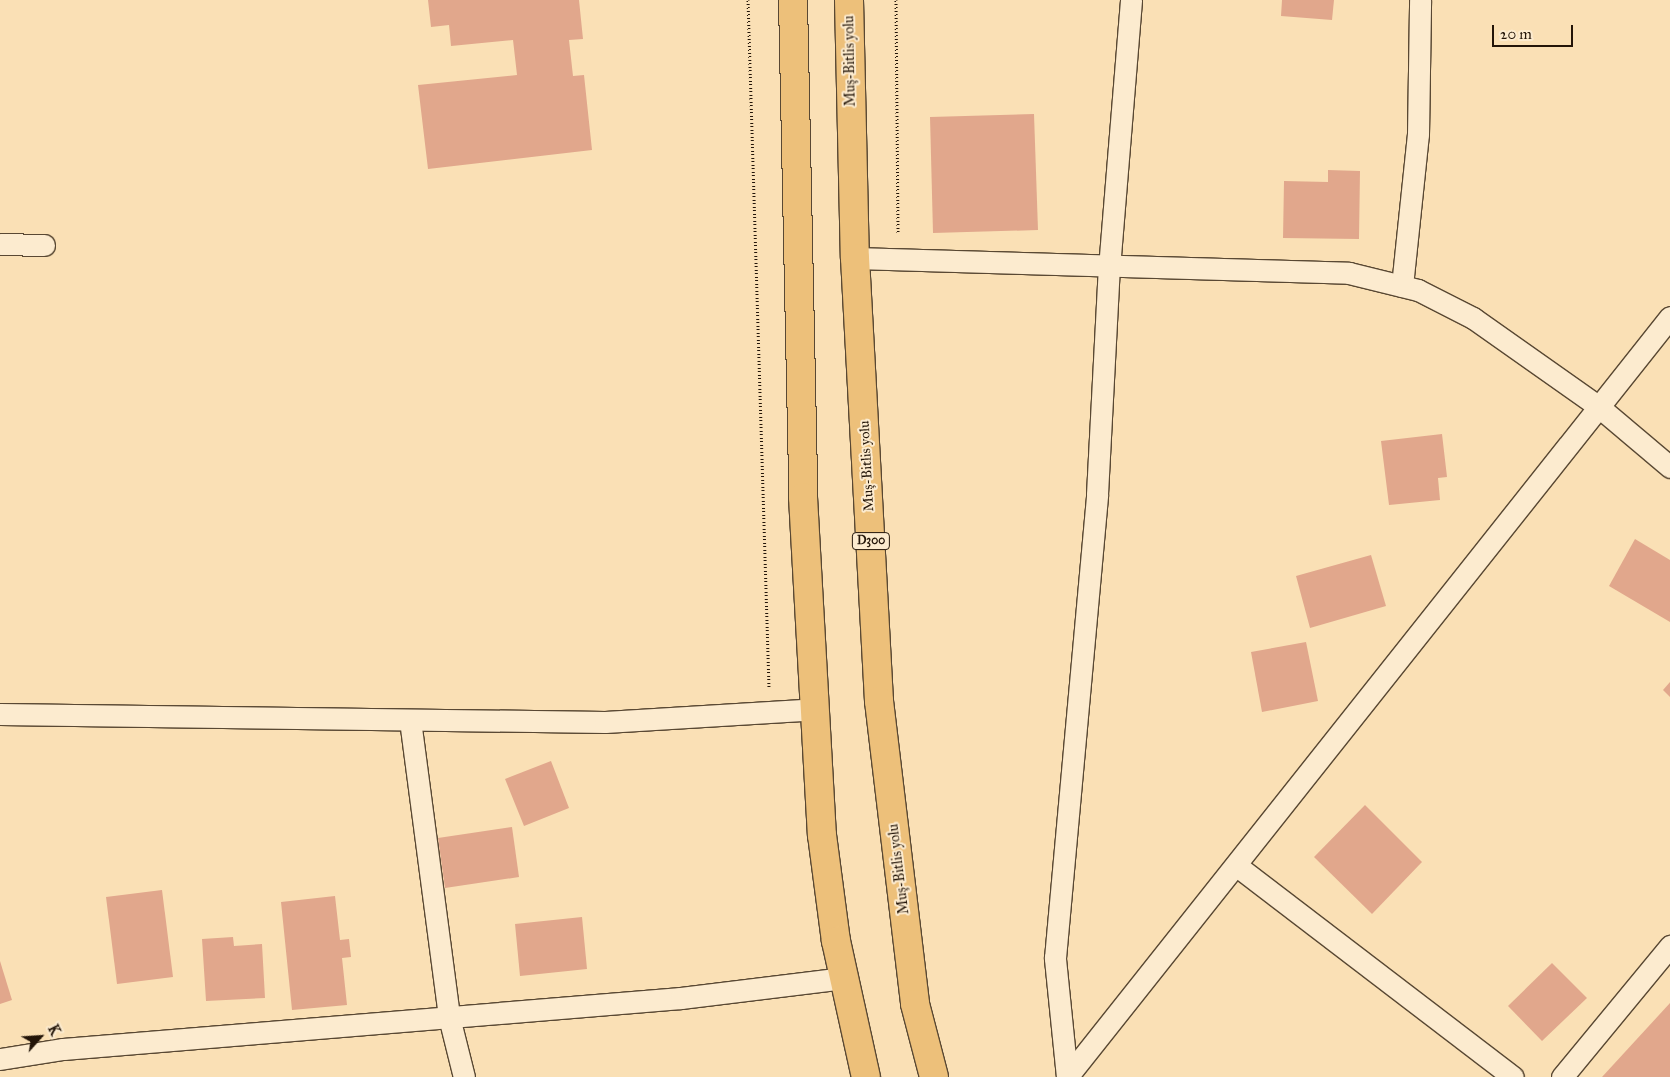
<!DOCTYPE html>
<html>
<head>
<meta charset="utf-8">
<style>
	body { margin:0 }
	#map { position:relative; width:1670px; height:1077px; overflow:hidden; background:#fae0b5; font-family:"IM FELL Great Primer",serif }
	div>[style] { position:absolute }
	.building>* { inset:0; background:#e1a78c }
	.path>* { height:3px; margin-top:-1.5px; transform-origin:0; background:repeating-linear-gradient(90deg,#231508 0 1px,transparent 0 3.5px) }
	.roads { filter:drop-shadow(1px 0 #594833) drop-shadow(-1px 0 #594833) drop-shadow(0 1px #594833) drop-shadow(0 -1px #594833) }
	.minor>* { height:21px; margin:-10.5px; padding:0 10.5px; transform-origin:10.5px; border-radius:10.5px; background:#fcebcf }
	.trunk>* { height:28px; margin:-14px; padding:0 14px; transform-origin:14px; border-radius:14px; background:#edc07a }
	span { translate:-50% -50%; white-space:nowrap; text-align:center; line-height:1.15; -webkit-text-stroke:4px #fcebcf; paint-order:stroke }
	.shield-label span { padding:1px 4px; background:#fcebcf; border:1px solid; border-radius:4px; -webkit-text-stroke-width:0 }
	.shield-label { font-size:12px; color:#231508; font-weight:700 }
	.street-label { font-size:14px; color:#231508 }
	.north { position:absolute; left:15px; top:1012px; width:50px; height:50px; -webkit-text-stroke:4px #fcebcf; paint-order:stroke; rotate:64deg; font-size:14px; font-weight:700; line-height:20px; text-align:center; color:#231508 }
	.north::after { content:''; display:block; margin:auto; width:18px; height:22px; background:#231508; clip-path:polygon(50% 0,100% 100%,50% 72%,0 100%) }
	.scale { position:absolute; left:1492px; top:25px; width:81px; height:22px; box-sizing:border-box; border:2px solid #231508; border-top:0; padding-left:6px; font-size:15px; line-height:18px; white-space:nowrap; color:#231508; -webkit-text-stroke:4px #fcebcf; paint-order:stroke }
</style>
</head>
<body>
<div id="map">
	<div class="building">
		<i style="clip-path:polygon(428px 0,579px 0,583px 39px,569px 40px,573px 76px,584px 75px,592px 150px,428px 169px,418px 85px,517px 75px,513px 40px,451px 46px,449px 25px,431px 27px)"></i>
		<i style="clip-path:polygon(1282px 0,1334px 0,1332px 20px,1281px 16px)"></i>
		<i style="clip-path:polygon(1034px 114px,1038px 230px,933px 233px,930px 117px)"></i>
		<i style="clip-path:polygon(1328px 170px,1360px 171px,1359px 239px,1283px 238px,1284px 181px,1328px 182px)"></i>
		<i style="clip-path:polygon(1442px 434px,1447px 477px,1438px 478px,1440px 500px,1389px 505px,1381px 441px)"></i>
		<i style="clip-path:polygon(1635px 539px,1670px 560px,1670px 622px,1609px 586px)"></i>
		<i style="clip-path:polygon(1371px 555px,1386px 606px,1310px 628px,1296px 576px)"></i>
		<i style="clip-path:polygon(1306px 642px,1318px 701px,1262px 712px,1251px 652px)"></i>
		<i style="clip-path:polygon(1670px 682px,1670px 697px,1663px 690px)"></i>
		<i style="clip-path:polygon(551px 761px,569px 808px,524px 826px,505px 779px)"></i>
		<i style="clip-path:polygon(1365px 805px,1422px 862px,1372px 914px,1314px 857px)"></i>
		<i style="clip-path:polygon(512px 827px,519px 877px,445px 888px,438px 838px)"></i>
		<i style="clip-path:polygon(162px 890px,173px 977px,117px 984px,106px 897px)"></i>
		<i style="clip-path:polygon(335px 896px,340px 940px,349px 939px,351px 957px,342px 958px,347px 1005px,292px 1010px,281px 902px)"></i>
		<i style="clip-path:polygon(582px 917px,587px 969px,520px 976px,515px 924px)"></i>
		<i style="clip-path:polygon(233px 937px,234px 946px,262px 944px,265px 998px,206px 1001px,202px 939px)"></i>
		<i style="clip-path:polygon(0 961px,12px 1000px,0 1004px)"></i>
		<i style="clip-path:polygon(1552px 963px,1587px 998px,1542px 1041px,1508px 1006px)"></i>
		<i style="clip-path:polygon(1670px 1003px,1670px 1077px,1602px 1077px)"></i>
	</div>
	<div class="path">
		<i style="left:748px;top:0;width:689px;rotate:88.25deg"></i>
		<i style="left:896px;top:0;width:234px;rotate:89.5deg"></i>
	</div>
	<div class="roads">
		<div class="minor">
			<i style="left:0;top:244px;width:44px;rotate:1.3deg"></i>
			<i style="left:855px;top:258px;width:494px;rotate:1.7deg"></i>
			<i style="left:1349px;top:273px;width:71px;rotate:13.8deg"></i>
			<i style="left:1418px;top:290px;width:62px;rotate:27deg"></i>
			<i style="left:1473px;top:318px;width:154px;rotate:35.2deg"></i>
			<i style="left:1599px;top:407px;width:93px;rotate:40.2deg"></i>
			<i style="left:1402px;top:286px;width:153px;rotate:-84deg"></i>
			<i style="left:1418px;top:134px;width:134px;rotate:-89.1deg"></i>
			<i style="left:0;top:714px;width:605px;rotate:0.76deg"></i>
			<i style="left:605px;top:722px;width:210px;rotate:-3.5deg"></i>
			<i style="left:410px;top:720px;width:300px;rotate:82.5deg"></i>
			<i style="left:449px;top:1017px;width:62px;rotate:76deg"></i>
			<i style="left:1237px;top:866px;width:347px;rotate:37.4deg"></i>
			<i style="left:0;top:1059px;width:64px;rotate:-9deg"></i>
			<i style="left:63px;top:1049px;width:620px;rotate:-4.72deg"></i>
			<i style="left:681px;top:998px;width:164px;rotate:-7deg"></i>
			<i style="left:1067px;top:1077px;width:120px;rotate:-95.8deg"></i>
			<i style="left:1055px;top:958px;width:466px;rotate:-84.8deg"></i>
			<i style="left:1097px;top:494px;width:226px;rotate:-87deg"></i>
			<i style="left:1109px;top:268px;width:269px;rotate:-85.3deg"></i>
			<i style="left:1067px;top:1077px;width:970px;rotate:-51.57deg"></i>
			<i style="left:1562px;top:1077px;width:170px;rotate:-50.5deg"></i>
		</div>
		<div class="trunk">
			<i style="left:793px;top:0;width:497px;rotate:88.8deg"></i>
			<i style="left:803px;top:497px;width:339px;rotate:86.8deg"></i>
			<i style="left:822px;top:835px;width:107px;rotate:82.5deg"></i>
			<i style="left:836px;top:941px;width:139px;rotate:77.6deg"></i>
			<i style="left:849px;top:0;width:258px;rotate:88.7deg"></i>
			<i style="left:855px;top:258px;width:444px;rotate:86.9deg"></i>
			<i style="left:879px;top:701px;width:305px;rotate:83.2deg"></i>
			<i style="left:915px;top:1004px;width:75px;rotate:75.4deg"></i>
		</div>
	</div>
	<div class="shield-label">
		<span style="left:871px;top:541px">D300</span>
	</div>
	<div class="street-label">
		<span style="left:850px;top:61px;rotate:-91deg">Muş-Bitlis yolu</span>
		<span style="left:867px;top:466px;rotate:-93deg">Muş-Bitlis yolu</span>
		<span style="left:899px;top:869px;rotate:-97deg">Muş-Bitlis yolu</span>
	</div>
	<div class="north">K</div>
	<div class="scale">20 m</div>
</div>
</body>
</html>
